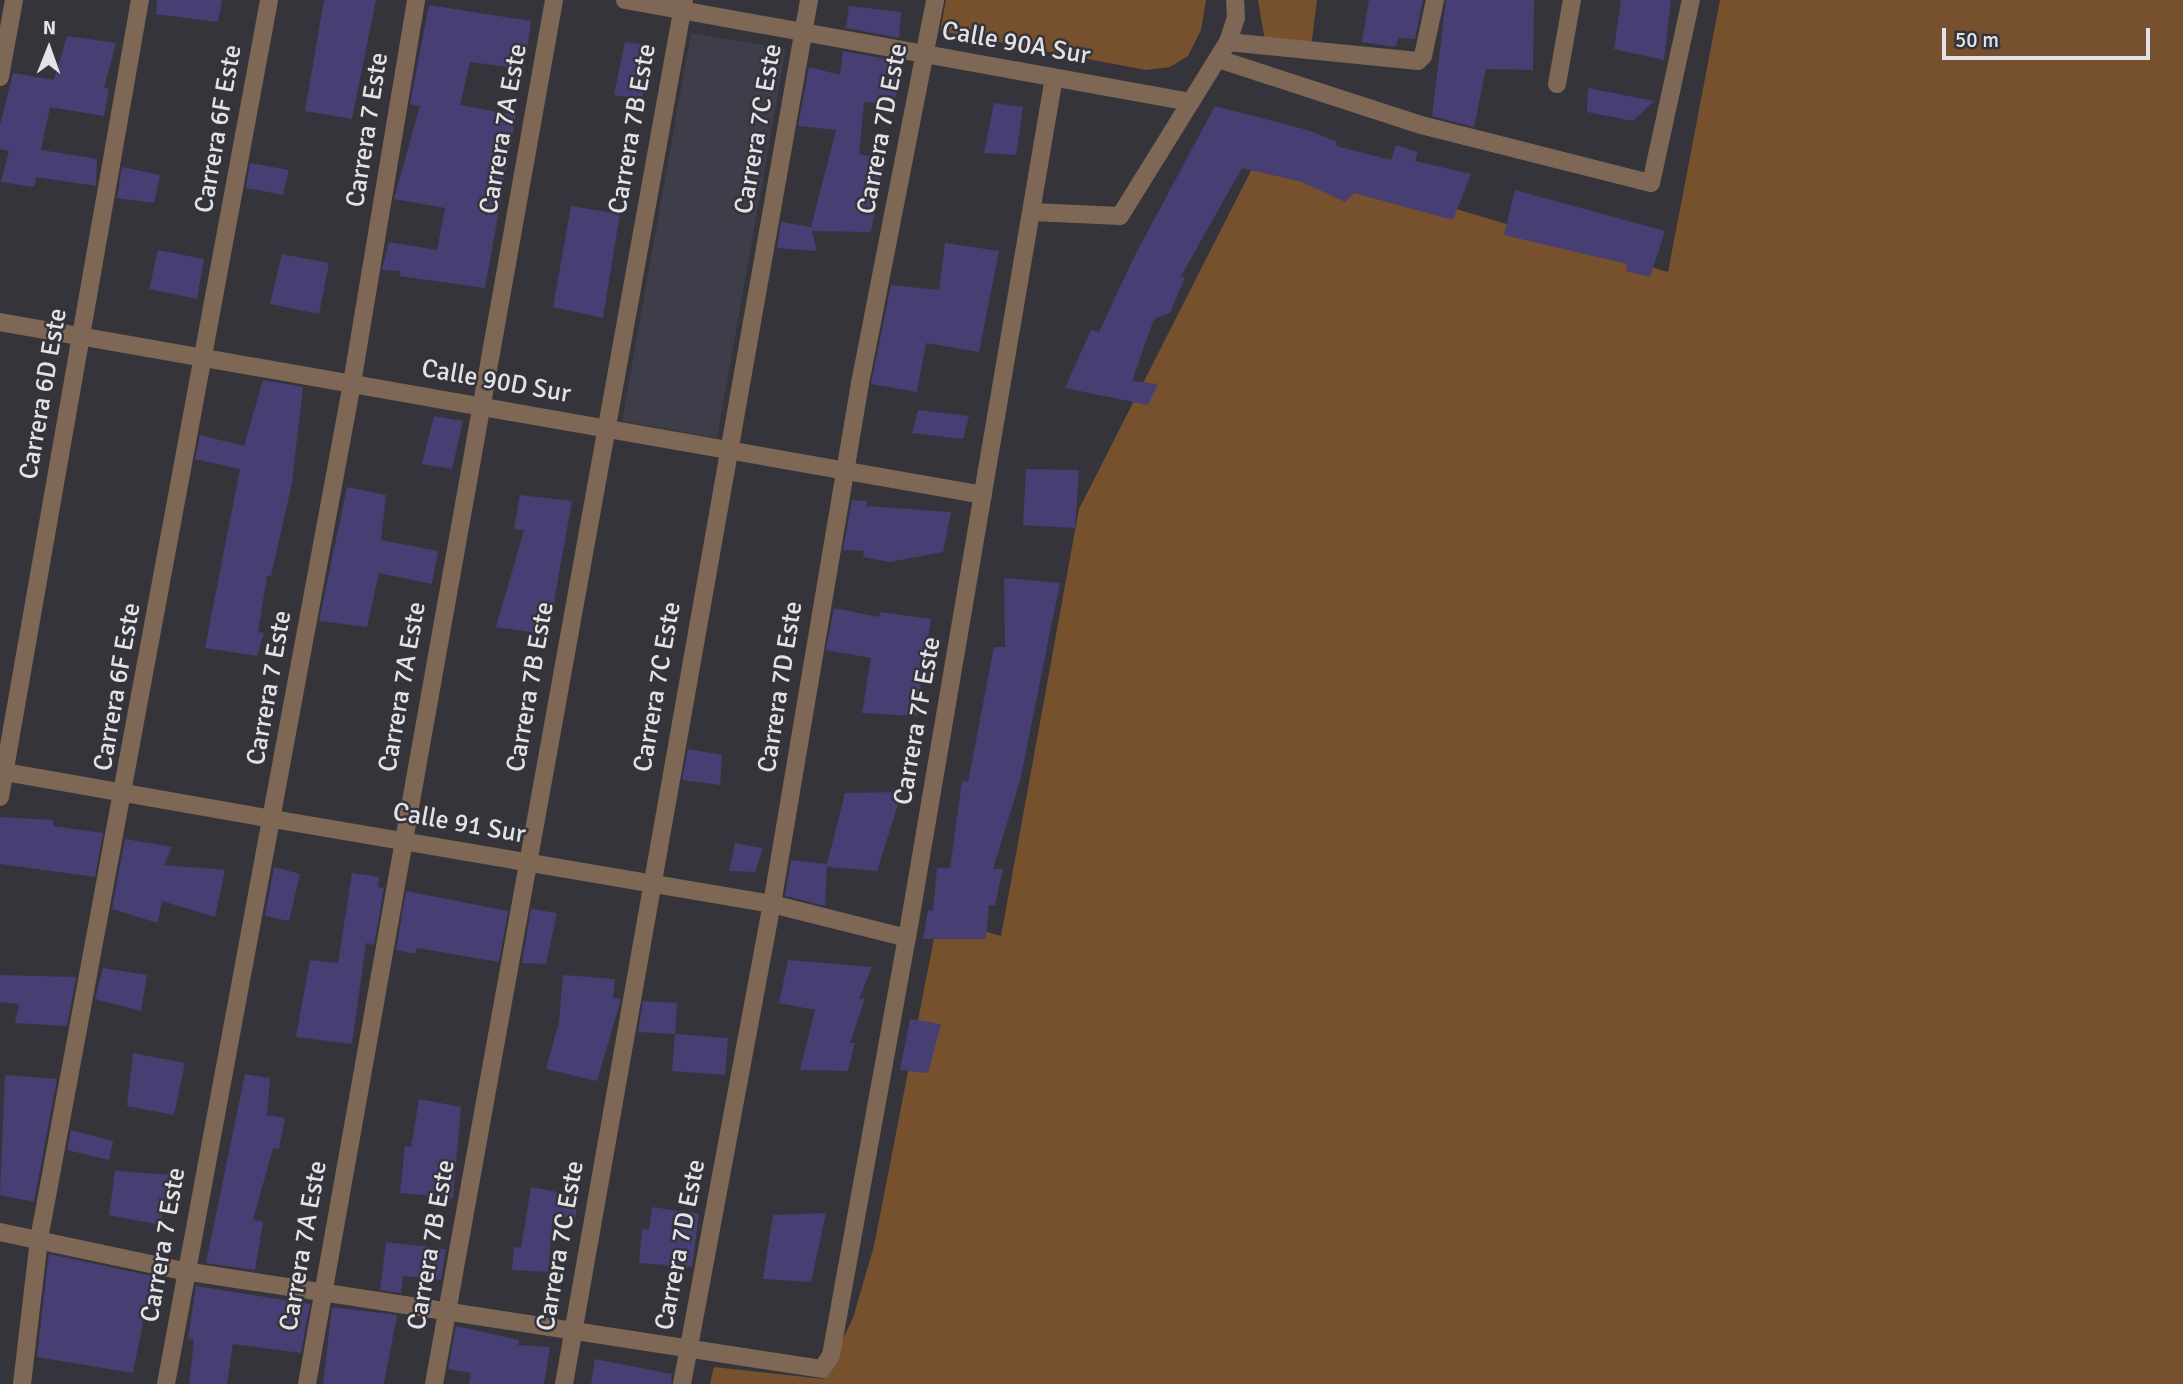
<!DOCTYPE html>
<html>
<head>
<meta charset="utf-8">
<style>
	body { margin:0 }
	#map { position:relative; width:2183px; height:1384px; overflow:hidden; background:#35343b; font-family:Signika,sans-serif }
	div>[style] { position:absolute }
	.built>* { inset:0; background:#3e3d4a }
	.green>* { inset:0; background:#77512e }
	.building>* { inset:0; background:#473e74 }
	.minor>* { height:18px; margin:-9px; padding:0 9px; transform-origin:9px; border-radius:9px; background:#7e6755 }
	.tertiary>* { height:18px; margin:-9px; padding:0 9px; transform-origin:9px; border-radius:9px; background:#7e6755 }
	span { translate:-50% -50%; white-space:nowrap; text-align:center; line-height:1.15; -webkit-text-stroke:5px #35343b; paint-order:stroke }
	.street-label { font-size:26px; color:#e3e3e7 }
	.north { position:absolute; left:14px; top:14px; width:70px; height:70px; -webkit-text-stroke:5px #35343b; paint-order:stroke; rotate:1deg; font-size:19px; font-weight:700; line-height:28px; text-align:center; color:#e3e3e7 }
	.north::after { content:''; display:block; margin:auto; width:24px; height:32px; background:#e3e3e7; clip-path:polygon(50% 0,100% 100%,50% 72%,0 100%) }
	.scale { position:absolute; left:1942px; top:28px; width:208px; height:32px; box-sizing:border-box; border:4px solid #e3e3e7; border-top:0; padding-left:9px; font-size:21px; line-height:24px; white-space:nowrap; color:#e3e3e7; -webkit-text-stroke:5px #35343b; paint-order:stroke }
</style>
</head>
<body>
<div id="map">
	<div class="built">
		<i style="clip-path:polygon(691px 33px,786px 49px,717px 438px,622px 421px)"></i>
	</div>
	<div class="green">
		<i style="clip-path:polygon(946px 0,1206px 0,1201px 30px,1188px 56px,1170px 67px,1146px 70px,940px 31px)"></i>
		<i style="clip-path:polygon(1258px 0,1317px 0,1311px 47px,1265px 41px)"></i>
		<i style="clip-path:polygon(1720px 0,2183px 0,2183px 1384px,710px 1384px,714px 1367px,823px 1379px,853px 1318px,874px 1246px,938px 918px,1001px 936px,1079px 509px,1261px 151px,1668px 272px)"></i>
	</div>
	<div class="building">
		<i style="clip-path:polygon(157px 0,222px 0,218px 22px,156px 14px)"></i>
		<i style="clip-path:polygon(324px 0,376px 0,352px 119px,305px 111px)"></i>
		<i style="clip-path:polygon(1369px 0,1423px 0,1415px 39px,1399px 38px,1395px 47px,1362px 42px)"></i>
		<i style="clip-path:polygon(1446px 0,1534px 0,1533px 70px,1486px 69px,1474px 127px,1432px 116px)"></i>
		<i style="clip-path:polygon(1621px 0,1671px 0,1664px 60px,1614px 49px)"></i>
		<i style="clip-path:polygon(429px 5px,531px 21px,524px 69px,470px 62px,460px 105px,516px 115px,485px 288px,399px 276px,401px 271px,382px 270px,389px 242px,437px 250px,445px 208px,394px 199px,420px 106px,410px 104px)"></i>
		<i style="clip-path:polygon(849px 6px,901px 12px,899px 38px,846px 28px)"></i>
		<i style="clip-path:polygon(67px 36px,116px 43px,104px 88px,109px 89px,104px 116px,50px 107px,41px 150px,97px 159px,96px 186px,36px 177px,34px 187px,1px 182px,9px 151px,0 149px,0 125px,13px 73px,54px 80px)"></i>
		<i style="clip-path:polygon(625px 42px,653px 46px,642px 99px,614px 95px)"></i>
		<i style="clip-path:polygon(843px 51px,897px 61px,895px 82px,900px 82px,893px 104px,864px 102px,859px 154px,884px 159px,871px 232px,812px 231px,817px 251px,777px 248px,781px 222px,811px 227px,836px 130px,798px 126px,809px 67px,840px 75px)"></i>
		<i style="clip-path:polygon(1588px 88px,1654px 101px,1633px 121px,1587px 112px)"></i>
		<i style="clip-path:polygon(994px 103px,1023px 107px,1016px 155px,984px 153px)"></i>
		<i style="clip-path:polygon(1215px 106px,1311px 131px,1337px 142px,1336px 146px,1391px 160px,1396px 145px,1418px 152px,1415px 161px,1471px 174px,1453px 220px,1354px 193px,1345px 202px,1302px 182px,1242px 168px,1181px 276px,1185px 277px,1170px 313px,1154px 319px,1132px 381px,1158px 384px,1148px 405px,1065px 388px,1091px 330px,1099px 332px,1133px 259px)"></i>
		<i style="clip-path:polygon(250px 163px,289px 170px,283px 195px,246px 188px)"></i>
		<i style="clip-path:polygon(122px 167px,160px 175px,154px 203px,117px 198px)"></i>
		<i style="clip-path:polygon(1515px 190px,1665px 231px,1650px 277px,1626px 271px,1627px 264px,1504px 235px)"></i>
		<i style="clip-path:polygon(571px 206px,620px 214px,603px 318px,553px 307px)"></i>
		<i style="clip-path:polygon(945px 243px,999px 251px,979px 352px,926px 343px,917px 392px,871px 384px,891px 285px,939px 290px)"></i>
		<i style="clip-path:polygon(158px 250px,204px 259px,197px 299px,149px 289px)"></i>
		<i style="clip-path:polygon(282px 254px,329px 263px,319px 314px,270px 304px)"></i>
		<i style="clip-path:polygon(263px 380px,303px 387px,292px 483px,271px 576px,267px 576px,258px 632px,264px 633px,257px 656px,205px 648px,240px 469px,195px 459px,200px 435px,244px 446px)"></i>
		<i style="clip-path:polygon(918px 410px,969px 416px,963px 439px,912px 433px)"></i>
		<i style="clip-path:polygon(434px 416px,463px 421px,452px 469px,422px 464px)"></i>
		<i style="clip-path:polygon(1026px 469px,1079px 470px,1075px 528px,1023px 525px)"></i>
		<i style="clip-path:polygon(347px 487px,386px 495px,381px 540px,438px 551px,432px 584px,379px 573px,367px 627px,319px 621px)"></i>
		<i style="clip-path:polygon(520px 495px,572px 501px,548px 635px,496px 627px,524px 530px,514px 529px)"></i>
		<i style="clip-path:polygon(852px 500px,867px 501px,866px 506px,951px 512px,943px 552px,890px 562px,863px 557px,864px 551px,843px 550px)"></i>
		<i style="clip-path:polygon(1004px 578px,1060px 583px,1020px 781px,993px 869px,1003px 869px,995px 905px,989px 905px,986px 939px,923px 939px,928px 910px,933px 911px,937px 868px,950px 868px,962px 781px,968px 782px,994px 647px,1005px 647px)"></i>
		<i style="clip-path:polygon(834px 608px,879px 617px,880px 612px,931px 619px,916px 716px,862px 713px,871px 658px,826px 650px)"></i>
		<i style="clip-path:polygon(688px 749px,722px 755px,720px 785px,682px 780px)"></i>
		<i style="clip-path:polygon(902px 792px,877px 871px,827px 867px,825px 906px,785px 896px,791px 860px,827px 864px,845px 793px)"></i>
		<i style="clip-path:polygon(0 817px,53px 820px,53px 826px,103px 833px,95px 877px,0 864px)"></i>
		<i style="clip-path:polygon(125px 839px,172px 847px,164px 865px,225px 870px,215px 917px,162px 901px,158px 923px,112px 909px)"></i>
		<i style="clip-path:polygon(735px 843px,763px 848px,755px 872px,729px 871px)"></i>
		<i style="clip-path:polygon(274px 867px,300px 874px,289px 921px,265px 916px)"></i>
		<i style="clip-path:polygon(352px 873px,379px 877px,378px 887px,384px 888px,374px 945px,366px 943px,352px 1044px,296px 1037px,310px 960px,338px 963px)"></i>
		<i style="clip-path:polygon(406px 891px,508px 911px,499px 962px,417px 948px,415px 954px,396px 950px)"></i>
		<i style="clip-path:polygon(531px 909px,557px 913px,546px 964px,522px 963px)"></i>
		<i style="clip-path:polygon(788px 960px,872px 967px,859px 999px,865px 998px,850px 1043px,855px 1043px,848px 1071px,800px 1070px,815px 1010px,779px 1003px)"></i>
		<i style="clip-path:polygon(103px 968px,147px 975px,141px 1011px,95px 999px)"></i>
		<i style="clip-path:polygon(0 975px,76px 977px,67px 1026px,15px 1023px,19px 1004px,0 1002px)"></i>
		<i style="clip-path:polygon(563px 975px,615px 979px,613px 998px,621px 999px,597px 1081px,546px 1069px,559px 1022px)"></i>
		<i style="clip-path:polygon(643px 1001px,677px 1003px,675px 1034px,638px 1032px)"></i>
		<i style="clip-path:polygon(910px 1019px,941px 1024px,928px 1073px,900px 1070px)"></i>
		<i style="clip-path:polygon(675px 1034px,728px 1038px,725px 1075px,672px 1071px)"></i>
		<i style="clip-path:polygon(133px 1053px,185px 1063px,174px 1115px,127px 1106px)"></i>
		<i style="clip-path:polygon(245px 1074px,270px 1078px,267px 1115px,285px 1118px,279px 1149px,273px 1148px,253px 1220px,263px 1222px,255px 1270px,206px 1263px)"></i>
		<i style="clip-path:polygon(5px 1075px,57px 1079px,34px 1202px,0 1195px)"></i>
		<i style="clip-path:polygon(419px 1099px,461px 1107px,453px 1198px,400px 1193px,405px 1146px,411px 1147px)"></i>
		<i style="clip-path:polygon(71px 1130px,113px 1141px,109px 1160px,67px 1150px)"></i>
		<i style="clip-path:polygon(115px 1171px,175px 1175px,160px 1225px,109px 1215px)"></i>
		<i style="clip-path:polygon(531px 1187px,579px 1196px,575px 1219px,553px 1215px,548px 1272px,512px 1270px,514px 1247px,521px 1248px)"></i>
		<i style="clip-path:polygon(652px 1207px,699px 1214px,692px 1267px,639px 1263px,642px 1229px,649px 1230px)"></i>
		<i style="clip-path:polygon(826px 1213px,811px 1282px,763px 1279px,773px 1215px)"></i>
		<i style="clip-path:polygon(386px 1242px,446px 1249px,441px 1280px,403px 1276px,401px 1293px,380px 1290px)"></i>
		<i style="clip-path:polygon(49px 1254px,152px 1276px,133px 1373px,37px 1357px)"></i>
		<i style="clip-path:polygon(196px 1286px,310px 1304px,301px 1353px,233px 1344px,227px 1384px,189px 1384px,194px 1340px,188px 1339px)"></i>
		<i style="clip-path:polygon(332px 1307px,397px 1315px,384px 1384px,323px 1384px)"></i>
		<i style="clip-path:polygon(456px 1326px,519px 1340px,518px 1345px,550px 1347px,544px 1384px,469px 1384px,471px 1373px,448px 1369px)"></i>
		<i style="clip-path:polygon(595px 1359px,672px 1374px,671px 1384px,591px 1384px)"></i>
	</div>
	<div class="minor">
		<i style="left:625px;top:0;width:575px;rotate:10.22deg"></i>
		<i style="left:1228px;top:42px;width:191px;rotate:5.7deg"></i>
		<i style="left:1418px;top:61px;width:7px;rotate:-45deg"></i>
		<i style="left:1423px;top:56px;width:57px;rotate:-77.9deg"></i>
		<i style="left:1218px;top:59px;width:213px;rotate:18deg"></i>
		<i style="left:1421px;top:125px;width:237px;rotate:14.2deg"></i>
		<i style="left:1651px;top:183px;width:187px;rotate:-77.7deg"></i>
		<i style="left:0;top:77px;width:78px;rotate:-79.7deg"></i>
		<i style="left:1557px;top:84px;width:85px;rotate:-79.9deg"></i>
		<i style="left:1033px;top:212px;width:87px;rotate:2.6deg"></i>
		<i style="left:1120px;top:216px;width:205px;rotate:-58.2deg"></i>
		<i style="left:1228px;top:42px;width:25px;rotate:-72deg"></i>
		<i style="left:1236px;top:18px;width:18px;rotate:-93deg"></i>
		<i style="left:0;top:322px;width:998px;rotate:9.98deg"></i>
		<i style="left:0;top:797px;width:809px;rotate:-80.04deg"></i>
		<i style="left:273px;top:819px;width:506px;rotate:9.67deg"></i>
		<i style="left:772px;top:904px;width:139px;rotate:14.1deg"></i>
		<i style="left:0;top:1232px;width:188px;rotate:12deg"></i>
		<i style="left:184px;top:1271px;width:645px;rotate:8.73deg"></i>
		<i style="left:822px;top:1369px;width:17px;rotate:-57deg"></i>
		<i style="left:831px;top:1355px;width:424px;rotate:-79.7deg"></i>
		<i style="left:907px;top:938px;width:873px;rotate:-80.31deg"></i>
		<i style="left:22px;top:1384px;width:146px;rotate:-83.3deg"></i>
		<i style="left:39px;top:1239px;width:1260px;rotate:-79.48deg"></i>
		<i style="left:307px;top:1384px;width:1406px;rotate:-79.88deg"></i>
		<i style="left:434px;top:1384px;width:1406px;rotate:-79.76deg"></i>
		<i style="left:564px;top:1384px;width:1406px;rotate:-79.96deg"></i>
		<i style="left:682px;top:1384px;width:488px;rotate:-79.4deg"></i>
		<i style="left:772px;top:904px;width:528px;rotate:-80.41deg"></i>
		<i style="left:860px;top:383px;width:390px;rotate:-78.9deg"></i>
	</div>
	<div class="tertiary">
		<i style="left:0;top:771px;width:277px;rotate:10deg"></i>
		<i style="left:166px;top:1384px;width:1018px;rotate:-79.47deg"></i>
		<i style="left:352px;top:383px;width:388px;rotate:-80.5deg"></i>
	</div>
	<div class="street-label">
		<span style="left:1016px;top:44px;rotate:10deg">Calle 90A Sur</span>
		<span style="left:219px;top:129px;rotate:-80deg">Carrera 6F Este</span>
		<span style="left:504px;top:129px;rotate:-80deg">Carrera 7A Este</span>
		<span style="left:633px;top:129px;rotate:-80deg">Carrera 7B Este</span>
		<span style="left:759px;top:129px;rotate:-80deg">Carrera 7C Este</span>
		<span style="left:883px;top:129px;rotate:-79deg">Carrera 7D Este</span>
		<span style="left:368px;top:130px;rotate:-81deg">Carrera 7 Este</span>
		<span style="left:496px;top:382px;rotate:10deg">Calle 90D Sur</span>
		<span style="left:44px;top:394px;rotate:-80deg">Carrera 6D Este</span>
		<span style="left:118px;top:687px;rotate:-80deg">Carrera 6F Este</span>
		<span style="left:403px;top:687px;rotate:-80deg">Carrera 7A Este</span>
		<span style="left:531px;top:687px;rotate:-80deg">Carrera 7B Este</span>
		<span style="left:658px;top:687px;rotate:-80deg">Carrera 7C Este</span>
		<span style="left:781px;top:687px;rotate:-81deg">Carrera 7D Este</span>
		<span style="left:270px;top:688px;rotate:-80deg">Carrera 7 Este</span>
		<span style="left:918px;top:721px;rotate:-80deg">Carrera 7F Este</span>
		<span style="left:459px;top:824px;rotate:10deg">Calle 91 Sur</span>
		<span style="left:164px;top:1245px;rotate:-80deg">Carrera 7 Este</span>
		<span style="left:432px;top:1245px;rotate:-80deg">Carrera 7B Este</span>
		<span style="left:681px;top:1245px;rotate:-79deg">Carrera 7D Este</span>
		<span style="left:304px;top:1246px;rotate:-80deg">Carrera 7A Este</span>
		<span style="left:561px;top:1246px;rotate:-80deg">Carrera 7C Este</span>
	</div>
	<div class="north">N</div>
	<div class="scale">50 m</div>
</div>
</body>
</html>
